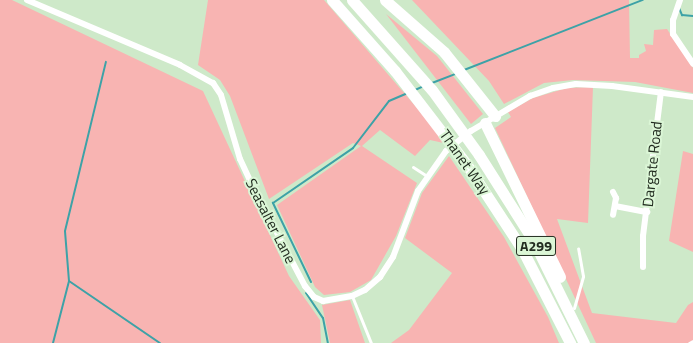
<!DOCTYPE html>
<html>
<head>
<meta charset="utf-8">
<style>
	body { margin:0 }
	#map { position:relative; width:693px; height:343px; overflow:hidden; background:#cee9c9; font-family:"Titillium Web",sans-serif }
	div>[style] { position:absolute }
	.green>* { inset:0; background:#f8b4b2 }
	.stream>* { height:2px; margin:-1px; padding:0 1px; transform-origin:1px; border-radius:1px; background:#3da2a7 }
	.lane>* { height:3px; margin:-1.5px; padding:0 1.5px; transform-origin:1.5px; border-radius:1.5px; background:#fff }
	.street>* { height:6px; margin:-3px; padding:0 3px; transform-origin:3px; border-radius:3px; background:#fff }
	.highway>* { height:11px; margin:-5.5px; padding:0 5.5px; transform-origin:5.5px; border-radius:5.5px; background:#fff }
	span { translate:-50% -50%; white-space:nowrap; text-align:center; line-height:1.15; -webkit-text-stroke:4px #dbf6d6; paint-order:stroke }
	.shield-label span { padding:1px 3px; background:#dbf6d6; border:1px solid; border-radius:3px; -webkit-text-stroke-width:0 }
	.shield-label { font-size:14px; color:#222c20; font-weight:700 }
	.street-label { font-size:15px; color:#222c20 }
</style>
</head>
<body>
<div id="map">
	<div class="green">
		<i style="clip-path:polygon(0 0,12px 0,203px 91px,289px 276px,320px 320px,321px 343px,0 343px)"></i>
		<i style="clip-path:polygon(208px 0,324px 0,448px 144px,430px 140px,415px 156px,380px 130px,362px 146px,417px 183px,396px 236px,371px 280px,350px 292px,324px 295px,315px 287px,277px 205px,361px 146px,353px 143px,269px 199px,230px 96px,220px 80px,198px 65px)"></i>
		<i style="clip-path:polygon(412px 0,629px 0,630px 58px,639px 58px,639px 55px,646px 51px,644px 44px,653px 45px,654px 30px,667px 29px,693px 68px,693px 93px,635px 82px,573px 80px,544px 83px,504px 104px,489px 81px)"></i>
		<i style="clip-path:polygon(386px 14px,437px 56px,483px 114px,471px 124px)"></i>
		<i style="clip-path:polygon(593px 87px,588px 223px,557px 219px,592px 313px,676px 323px,688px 305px,693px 302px,693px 343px,596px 343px,495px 128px,511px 117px,508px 112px,533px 98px,567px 88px)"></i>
		<i style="clip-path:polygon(683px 151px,693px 154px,693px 252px,669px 241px)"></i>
		<i style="clip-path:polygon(449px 156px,504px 237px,548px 317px,559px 343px,391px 343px,409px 330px,452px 273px,405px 238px,422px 193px)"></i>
		<i style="clip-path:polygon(350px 300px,365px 343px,330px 343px,322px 305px)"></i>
	</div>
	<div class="stream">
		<i style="left:679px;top:8px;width:8px;rotate:67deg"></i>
		<i style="left:682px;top:15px;width:11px;rotate:5deg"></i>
		<i style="left:464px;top:70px;width:192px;rotate:-21.4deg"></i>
		<i style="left:432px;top:83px;width:26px;rotate:-21deg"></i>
		<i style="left:415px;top:90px;width:10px;rotate:-24deg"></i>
		<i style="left:69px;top:281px;width:110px;rotate:34.3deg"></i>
		<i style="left:311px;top:282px;width:88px;rotate:-115.7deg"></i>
		<i style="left:273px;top:203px;width:97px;rotate:-34.5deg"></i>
		<i style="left:353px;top:148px;width:59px;rotate:-52.5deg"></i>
		<i style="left:389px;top:101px;width:21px;rotate:-23deg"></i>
		<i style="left:306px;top:293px;width:30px;rotate:56deg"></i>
		<i style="left:323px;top:318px;width:25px;rotate:79deg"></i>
		<i style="left:53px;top:343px;width:64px;rotate:-75.5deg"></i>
		<i style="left:69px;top:281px;width:50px;rotate:-94.6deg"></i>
		<i style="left:65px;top:231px;width:174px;rotate:-76.4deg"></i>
	</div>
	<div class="lane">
		<i style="left:413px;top:167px;width:17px;rotate:33deg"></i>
		<i style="left:352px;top:296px;width:51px;rotate:68deg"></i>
		<i style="left:574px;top:308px;width:33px;rotate:-74deg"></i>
		<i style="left:583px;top:276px;width:28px;rotate:-100deg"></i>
		<i style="left:689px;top:343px;width:4px;rotate:-27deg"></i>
	</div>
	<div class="street">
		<i style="left:27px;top:0;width:166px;rotate:23deg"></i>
		<i style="left:180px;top:65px;width:38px;rotate:29deg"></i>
		<i style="left:213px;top:83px;width:14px;rotate:56deg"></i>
		<i style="left:221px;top:95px;width:67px;rotate:73.5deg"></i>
		<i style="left:240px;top:159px;width:33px;rotate:65deg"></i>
		<i style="left:254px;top:189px;width:110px;rotate:62.3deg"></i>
		<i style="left:305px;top:286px;width:14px;rotate:51deg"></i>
		<i style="left:314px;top:297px;width:10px;rotate:24deg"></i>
		<i style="left:323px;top:301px;width:29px;rotate:-10deg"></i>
		<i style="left:352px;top:296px;width:14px;rotate:-25deg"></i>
		<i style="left:365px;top:290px;width:20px;rotate:-41deg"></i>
		<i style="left:380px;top:277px;width:24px;rotate:-57deg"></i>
		<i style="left:393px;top:257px;width:71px;rotate:-69.3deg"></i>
		<i style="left:418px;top:191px;width:49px;rotate:-55deg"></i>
		<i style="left:446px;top:151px;width:32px;rotate:-39deg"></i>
		<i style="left:471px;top:131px;width:69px;rotate:-30.7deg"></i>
		<i style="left:530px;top:96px;width:24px;rotate:-19deg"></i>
		<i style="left:553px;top:88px;width:23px;rotate:-10deg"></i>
		<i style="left:576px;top:84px;width:36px;rotate:3deg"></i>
		<i style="left:612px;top:86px;width:82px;rotate:7.7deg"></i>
		<i style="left:680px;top:0;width:21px;rotate:109deg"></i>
		<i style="left:673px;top:20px;width:14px;rotate:90deg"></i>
		<i style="left:673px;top:34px;width:36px;rotate:56deg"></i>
		<i style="left:613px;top:192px;width:7px;rotate:63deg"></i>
		<i style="left:616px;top:198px;width:17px;rotate:100deg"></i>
		<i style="left:615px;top:206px;width:33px;rotate:11deg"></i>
		<i style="left:643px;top:267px;width:31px;rotate:-90deg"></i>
		<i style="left:643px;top:236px;width:145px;rotate:-82.9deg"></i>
	</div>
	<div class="highway">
		<i style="left:332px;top:0;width:95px;rotate:48.4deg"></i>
		<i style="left:395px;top:71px;width:118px;rotate:52.5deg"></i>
		<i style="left:467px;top:165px;width:100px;rotate:56.8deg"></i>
		<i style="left:522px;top:249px;width:106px;rotate:62.9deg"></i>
		<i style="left:352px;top:0;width:120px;rotate:48.4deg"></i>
		<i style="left:432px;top:90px;width:80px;rotate:54.1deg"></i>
		<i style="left:479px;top:155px;width:101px;rotate:57.6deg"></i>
		<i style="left:533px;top:240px;width:115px;rotate:63.7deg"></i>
		<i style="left:385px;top:0;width:79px;rotate:41.4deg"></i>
		<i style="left:444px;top:52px;width:82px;rotate:51.4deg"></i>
		<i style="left:485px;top:123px;width:171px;rotate:64deg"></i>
	</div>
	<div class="shield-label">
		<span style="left:536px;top:246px">A299</span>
	</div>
	<div class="street-label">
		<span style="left:465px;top:162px;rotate:55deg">Thanet Way</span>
		<span style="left:652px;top:164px;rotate:-84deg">Dargate Road</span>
		<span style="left:271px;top:221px;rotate:63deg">Seasalter Lane</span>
	</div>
</div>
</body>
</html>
